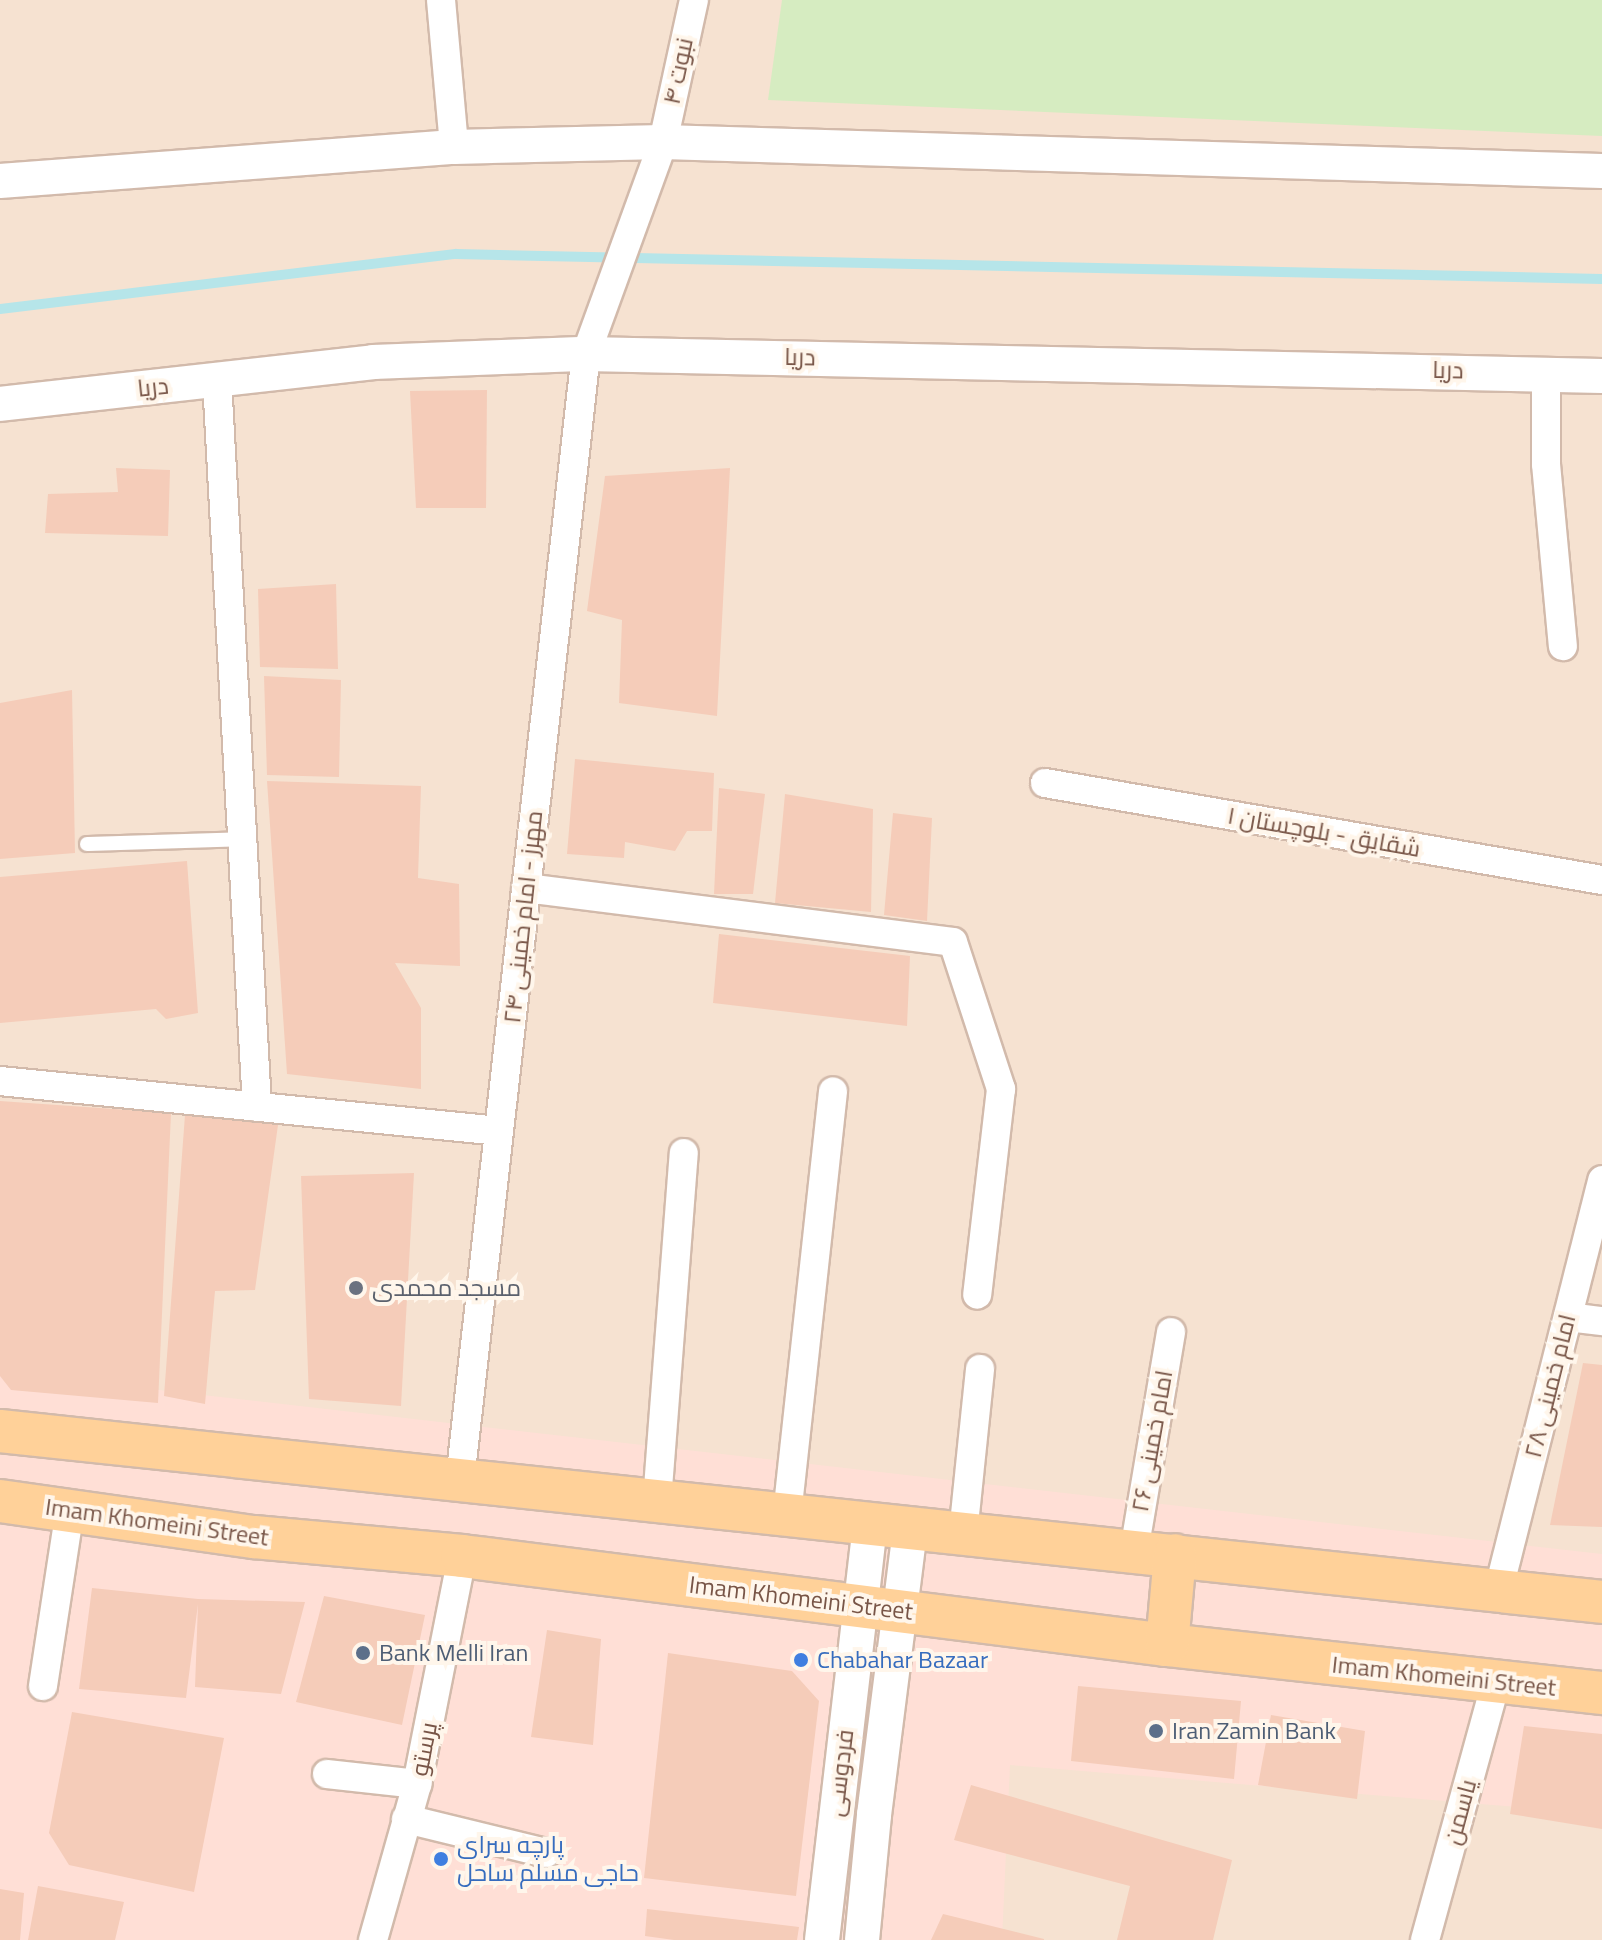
<!DOCTYPE html>
<html>
<head>
<meta charset="utf-8">
<style>
	body { margin:0 }
	#map { position:relative; width:1602px; height:1940px; overflow:hidden; background:#fef1e3; font-family:"Titillium Web",Cairo,sans-serif }
	div>[style] { position:absolute }
	.residential>* { inset:0; background:#f6e2d1 }
	.commercial>* { inset:0; background:#ffdfd6 }
	.green>* { inset:0; background:#d6ecc1 }
	.stream>* { height:10px; margin:-5px; padding:0 5px; transform-origin:5px; border-radius:5px; background:#b6e5e9 }
	.building>* { inset:0; background:#f5ccb9 }
	.roads { filter:drop-shadow(2px 0 #d2baab) drop-shadow(-2px 0 #d2baab) drop-shadow(0 2px #d2baab) drop-shadow(0 -2px #d2baab) }
	.service>* { height:14px; margin:-7px; padding:0 7px; transform-origin:7px; border-radius:7px; background:#fff }
	.minor>* { height:28px; margin:-14px; padding:0 14px; transform-origin:14px; border-radius:14px; background:#fff }
	.tertiary>* { height:34px; margin:-17px; padding:0 17px; transform-origin:17px; border-radius:17px; background:#fff }
	.primary>* { height:42px; margin:-21px; padding:0 21px; transform-origin:21px; border-radius:21px; background:#ffd199 }
	.dots>* { width:22px; height:22px; translate:-50% -50%; box-sizing:border-box; border:4px solid #fff6eb; border-radius:50% }
	span { translate:-50% -50%; white-space:nowrap; text-align:center; line-height:1.15; -webkit-text-stroke:8px #fff6eb; paint-order:stroke }
	.street-label { font-size:24px; color:#785547 }
	.worship-label { font-size:24px; color:#5b616d }
	.left { translate:0 -50%; text-align:left }
	.service-label { font-size:24px; color:#4e5e75 }
	.shop-label { font-size:24px; color:#366cbe }
</style>
</head>
<body>
<div id="map">
	<div class="residential">
		<i style="clip-path:polygon(0 0,1602px 0,1602px 1940px,0 1940px)"></i>
	</div>
	<div class="commercial">
		<i style="clip-path:polygon(0 1372px,1602px 1554px,1602px 1814px,1010px 1765px,1002px 1940px,0 1940px)"></i>
	</div>
	<div class="green">
		<i style="clip-path:polygon(782px 0,1602px 0,1602px 136px,768px 100px)"></i>
	</div>
	<div class="stream">
		<i style="left:0;top:309px;width:459px;rotate:-6.9deg"></i>
		<i style="left:456px;top:254px;width:1146px;rotate:1.25deg"></i>
	</div>
	<div class="building">
		<i style="clip-path:polygon(487px 390px,486px 508px,416px 508px,410px 391px)"></i>
		<i style="clip-path:polygon(116px 468px,170px 470px,168px 536px,45px 533px,48px 494px,118px 492px)"></i>
		<i style="clip-path:polygon(730px 468px,717px 716px,619px 703px,622px 620px,587px 611px,605px 476px)"></i>
		<i style="clip-path:polygon(336px 584px,338px 669px,260px 667px,258px 589px)"></i>
		<i style="clip-path:polygon(264px 676px,341px 680px,339px 777px,267px 775px)"></i>
		<i style="clip-path:polygon(72px 690px,75px 853px,0 859px,0 703px)"></i>
		<i style="clip-path:polygon(575px 759px,714px 773px,712px 831px,687px 831px,675px 851px,625px 842px,624px 858px,567px 854px)"></i>
		<i style="clip-path:polygon(267px 781px,421px 786px,418px 878px,459px 884px,460px 966px,395px 963px,421px 1008px,421px 1089px,287px 1074px)"></i>
		<i style="clip-path:polygon(719px 788px,765px 794px,753px 894px,714px 894px)"></i>
		<i style="clip-path:polygon(785px 794px,873px 809px,871px 912px,775px 903px)"></i>
		<i style="clip-path:polygon(893px 813px,932px 818px,927px 921px,884px 915px)"></i>
		<i style="clip-path:polygon(187px 861px,198px 1013px,166px 1019px,156px 1009px,0 1023px,0 877px)"></i>
		<i style="clip-path:polygon(719px 934px,910px 956px,907px 1026px,713px 1003px)"></i>
		<i style="clip-path:polygon(0 1101px,171px 1113px,158px 1403px,11px 1390px,0 1376px)"></i>
		<i style="clip-path:polygon(185px 1115px,259px 1118px,278px 1125px,255px 1290px,215px 1291px,205px 1404px,164px 1396px)"></i>
		<i style="clip-path:polygon(414px 1173px,401px 1406px,309px 1399px,301px 1176px)"></i>
		<i style="clip-path:polygon(1583px 1363px,1602px 1365px,1602px 1527px,1550px 1525px)"></i>
		<i style="clip-path:polygon(92px 1588px,198px 1599px,305px 1602px,281px 1694px,195px 1687px,198px 1604px,186px 1698px,79px 1689px)"></i>
		<i style="clip-path:polygon(324px 1596px,425px 1615px,402px 1725px,296px 1702px)"></i>
		<i style="clip-path:polygon(547px 1630px,601px 1639px,593px 1745px,531px 1737px)"></i>
		<i style="clip-path:polygon(668px 1653px,792px 1671px,819px 1701px,796px 1896px,644px 1878px)"></i>
		<i style="clip-path:polygon(1078px 1686px,1241px 1701px,1234px 1779px,1071px 1761px)"></i>
		<i style="clip-path:polygon(72px 1712px,224px 1738px,194px 1892px,69px 1865px,49px 1833px)"></i>
		<i style="clip-path:polygon(1271px 1715px,1365px 1731px,1357px 1799px,1258px 1785px)"></i>
		<i style="clip-path:polygon(1524px 1726px,1602px 1734px,1602px 1829px,1510px 1814px)"></i>
		<i style="clip-path:polygon(971px 1785px,1232px 1860px,1213px 1940px,1117px 1940px,1130px 1886px,954px 1840px)"></i>
		<i style="clip-path:polygon(38px 1886px,124px 1902px,115px 1940px,28px 1940px)"></i>
		<i style="clip-path:polygon(0 1889px,24px 1893px,20px 1940px,0 1940px)"></i>
		<i style="clip-path:polygon(647px 1909px,799px 1927px,797px 1940px,674px 1940px,645px 1936px)"></i>
		<i style="clip-path:polygon(943px 1914px,1044px 1939px,1044px 1940px,931px 1940px)"></i>
	</div>
	<div class="roads">
		<div class="service">
			<i style="left:87px;top:844px;width:155px;rotate:-1.8deg"></i>
		</div>
		<div class="minor">
			<i style="left:441px;top:0;width:148px;rotate:84.9deg"></i>
			<i style="left:1546px;top:373px;width:91px;rotate:90deg"></i>
			<i style="left:1546px;top:464px;width:183px;rotate:84.7deg"></i>
			<i style="left:217px;top:380px;width:728px;rotate:86.85deg"></i>
			<i style="left:1045px;top:783px;width:565px;rotate:9.88deg"></i>
			<i style="left:526px;top:888px;width:430px;rotate:7.2deg"></i>
			<i style="left:953px;top:942px;width:155px;rotate:71.9deg"></i>
			<i style="left:1001px;top:1089px;width:207px;rotate:96.6deg"></i>
			<i style="left:0;top:1081px;width:501px;rotate:5.72deg"></i>
			<i style="left:1568px;top:1317px;width:34px;rotate:7deg"></i>
			<i style="left:460px;top:1480px;width:1133px;rotate:-83.62deg"></i>
			<i style="left:586px;top:354px;width:226px;rotate:-70deg"></i>
			<i style="left:663px;top:142px;width:145px;rotate:-77.7deg"></i>
			<i style="left:657px;top:1501px;width:349px;rotate:-85.6deg"></i>
			<i style="left:787px;top:1515px;width:426px;rotate:-83.8deg"></i>
			<i style="left:963px;top:1534px;width:166px;rotate:-84.1deg"></i>
			<i style="left:1134px;top:1551px;width:222px;rotate:-80.4deg"></i>
			<i style="left:1498px;top:1592px;width:425px;rotate:-75.8deg"></i>
			<i style="left:43px;top:1686px;width:178px;rotate:-81.3deg"></i>
			<i style="left:327px;top:1774px;width:91px;rotate:6.3deg"></i>
			<i style="left:406px;top:1819px;width:144px;rotate:13.7deg"></i>
			<i style="left:373px;top:1940px;width:162px;rotate:-74.2deg"></i>
			<i style="left:417px;top:1784px;width:232px;rotate:-78.8deg"></i>
			<i style="left:1425px;top:1940px;width:267px;rotate:-74.6deg"></i>
		</div>
		<div class="tertiary">
			<i style="left:0;top:181px;width:455px;rotate:-4.3deg"></i>
			<i style="left:454px;top:147px;width:209px;rotate:-1.4deg"></i>
			<i style="left:663px;top:142px;width:939px;rotate:1.77deg"></i>
			<i style="left:0;top:404px;width:375px;rotate:-6.4deg"></i>
			<i style="left:373px;top:362px;width:213px;rotate:-2.2deg"></i>
			<i style="left:586px;top:354px;width:1016px;rotate:1.24deg"></i>
			<i style="left:822px;top:1940px;width:419px;rotate:-83.4deg"></i>
			<i style="left:862px;top:1940px;width:126px;rotate:-84.5deg"></i>
			<i style="left:874px;top:1815px;width:288px;rotate:-82.8deg"></i>
		</div>
		<div class="primary">
			<i style="left:0;top:1431px;width:1611px;rotate:6.09deg"></i>
			<i style="left:0;top:1501px;width:257px;rotate:8.1deg"></i>
			<i style="left:254px;top:1537px;width:209px;rotate:5.2deg"></i>
			<i style="left:462px;top:1556px;width:711px;rotate:7.2deg"></i>
			<i style="left:1167px;top:1645px;width:438px;rotate:6.3deg"></i>
			<i style="left:1167px;top:1645px;width:90px;rotate:-84.9deg"></i>
		</div>
	</div>
	<div class="dots">
		<i style="left:356px;top:1288px;background:#6b7280"></i>
		<i style="left:363px;top:1653px;background:#5c6f8a"></i>
		<i style="left:801px;top:1660px;background:#3f7fe0"></i>
		<i style="left:1156px;top:1731px;background:#5c6f8a"></i>
		<i style="left:441px;top:1859px;background:#3f7fe0"></i>
	</div>
	<div class="street-label">
		<span style="left:678px;top:71px;rotate:-78deg">نبوت ۴</span>
		<span style="left:800px;top:357px;rotate:1deg">دریا</span>
		<span style="left:1448px;top:370px;rotate:1deg">دریا</span>
		<span style="left:153px;top:387px;rotate:-6deg">دریا</span>
		<span style="left:1324px;top:832px;rotate:10deg">شقایق - بلوچستان ۱</span>
		<span style="left:523px;top:917px;rotate:-84deg">مهرز - امام خمینی ۲۴</span>
		<span style="left:1550px;top:1386px;rotate:-76deg">امام خمینی ۲۸</span>
		<span style="left:1152px;top:1441px;rotate:-80deg">امام خمینی ۲۶</span>
		<span style="left:157px;top:1522px;rotate:8deg">Imam Khomeini Street</span>
		<span style="left:801px;top:1598px;rotate:7deg">Imam Khomeini Street</span>
		<span style="left:1444px;top:1676px;rotate:6deg">Imam Khomeini Street</span>
		<span style="left:424px;top:1749px;rotate:-79deg">پرستو</span>
		<span style="left:840px;top:1773px;rotate:-83deg">فردوسی</span>
		<span style="left:1460px;top:1812px;rotate:-75deg">یاسمن</span>
	</div>
	<div class="worship-label">
		<span class="left" style="left:372px;top:1288px">مسجد محمدی</span>
	</div>
	<div class="service-label">
		<span class="left" style="left:379px;top:1653px">Bank Melli Iran</span>
		<span class="left" style="left:1172px;top:1731px">Iran Zamin Bank</span>
	</div>
	<div class="shop-label">
		<span class="left" style="left:817px;top:1660px">Chabahar Bazaar</span>
		<span class="left" style="left:457px;top:1859px">پارچه سرای<br>حاجی مسلم ساحل</span>
	</div>
</div>
</body>
</html>
